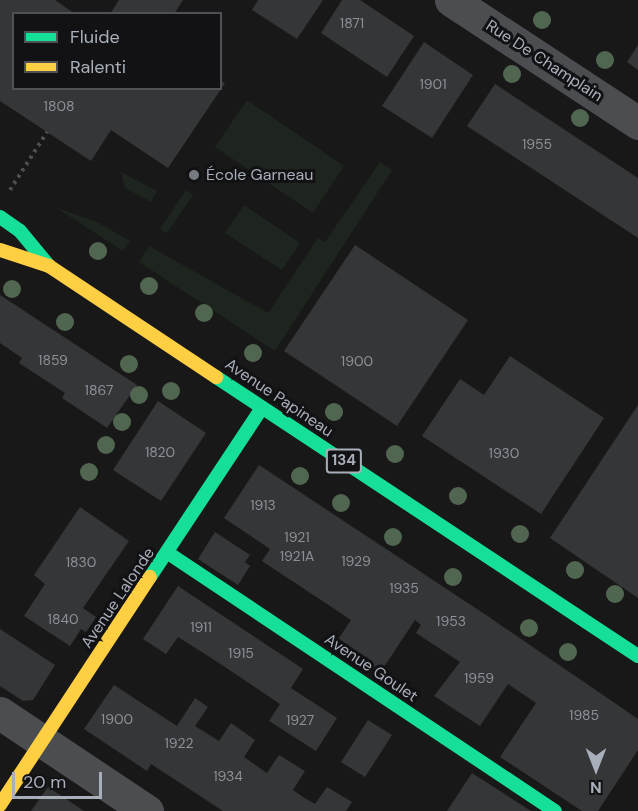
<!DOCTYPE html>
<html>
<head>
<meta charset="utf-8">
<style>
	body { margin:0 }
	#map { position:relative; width:638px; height:811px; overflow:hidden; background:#181818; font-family:"DM Sans",sans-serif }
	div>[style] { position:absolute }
	.green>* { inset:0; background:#1d251e }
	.building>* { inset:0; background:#353637 }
	.path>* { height:4px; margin-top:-2px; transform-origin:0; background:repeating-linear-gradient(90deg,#4e4f52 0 3px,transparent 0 7.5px) }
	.street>* { height:33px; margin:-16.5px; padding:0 16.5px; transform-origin:16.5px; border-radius:16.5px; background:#4b4d51 }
	.fast>* { height:14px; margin:-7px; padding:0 7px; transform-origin:7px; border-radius:7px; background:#16e098 }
	.slow>* { height:14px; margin:-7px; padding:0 7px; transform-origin:7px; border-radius:7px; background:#ffcf43 }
	.trees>* { width:18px; height:18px; margin:-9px; border-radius:50%; background:#506650 }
	.dots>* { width:16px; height:16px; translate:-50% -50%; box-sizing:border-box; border:3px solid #121214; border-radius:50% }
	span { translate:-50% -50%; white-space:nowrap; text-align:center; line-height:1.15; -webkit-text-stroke:6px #121214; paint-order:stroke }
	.number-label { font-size:14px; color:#8b9199 }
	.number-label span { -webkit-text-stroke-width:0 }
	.shield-label span { padding:2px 4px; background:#121214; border:2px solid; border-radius:4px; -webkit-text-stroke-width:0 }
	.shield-label { font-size:15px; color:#a8afba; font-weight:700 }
	.street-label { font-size:16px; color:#a8afba }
	.poi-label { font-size:16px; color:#a8afba }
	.left { translate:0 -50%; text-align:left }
	.legend { position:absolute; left:12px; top:12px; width:210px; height:78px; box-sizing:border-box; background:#121214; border:2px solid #4e5156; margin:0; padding:8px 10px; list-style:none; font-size:18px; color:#a8afba }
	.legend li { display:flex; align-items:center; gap:12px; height:30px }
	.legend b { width:30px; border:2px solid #4e5156 }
	.north { position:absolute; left:566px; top:739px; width:60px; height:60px; -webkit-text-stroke:4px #121214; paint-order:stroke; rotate:180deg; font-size:16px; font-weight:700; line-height:24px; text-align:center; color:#a8afba }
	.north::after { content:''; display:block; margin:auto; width:21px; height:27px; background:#a8afba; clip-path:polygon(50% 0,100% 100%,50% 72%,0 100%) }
	.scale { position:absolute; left:12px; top:772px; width:90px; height:27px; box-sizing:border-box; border:3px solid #a8afba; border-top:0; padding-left:8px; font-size:18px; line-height:21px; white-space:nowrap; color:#a8afba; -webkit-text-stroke:4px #121214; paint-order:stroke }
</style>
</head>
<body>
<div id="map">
	<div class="green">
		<i style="clip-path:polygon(247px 100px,344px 166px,313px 213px,215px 147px)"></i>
		<i style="clip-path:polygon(380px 162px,392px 170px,275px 351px,139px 262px,149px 246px,268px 313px,318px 238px,325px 242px)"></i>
		<i style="clip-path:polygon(121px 172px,157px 191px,151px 202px,125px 188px)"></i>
		<i style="clip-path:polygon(186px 190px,193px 195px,167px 233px,160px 229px)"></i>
		<i style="clip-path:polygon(244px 205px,300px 243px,282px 270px,225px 233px)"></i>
		<i style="clip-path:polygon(55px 207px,99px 223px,130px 241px,123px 251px)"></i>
	</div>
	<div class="building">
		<i style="clip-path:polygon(0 0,55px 0,75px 14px,14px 14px,14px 88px,220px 88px,220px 80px,225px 83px,168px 168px,111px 130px,91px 161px,0 101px)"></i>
		<i style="clip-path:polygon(119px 0,183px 0,174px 14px,110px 14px)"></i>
		<i style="clip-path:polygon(258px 0,323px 0,297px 39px,252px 10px)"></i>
		<i style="clip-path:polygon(342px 0,360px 0,414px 36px,387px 77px,321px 33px)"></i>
		<i style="clip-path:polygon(424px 42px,473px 75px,432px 138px,382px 106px)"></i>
		<i style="clip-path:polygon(638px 45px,638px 70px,627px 62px)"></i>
		<i style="clip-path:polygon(495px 84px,638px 178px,638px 238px,467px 126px)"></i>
		<i style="clip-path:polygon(355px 245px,468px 320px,397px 426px,284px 351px)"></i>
		<i style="clip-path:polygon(0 295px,137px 385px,107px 428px,62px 398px,65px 393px,19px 363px,22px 358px,0 343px)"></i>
		<i style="clip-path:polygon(510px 356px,604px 418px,541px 514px,422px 436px,460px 379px,484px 395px)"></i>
		<i style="clip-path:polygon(158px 401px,206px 433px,161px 501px,113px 470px)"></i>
		<i style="clip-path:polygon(638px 405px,638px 598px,550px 538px)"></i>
		<i style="clip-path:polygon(259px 465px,489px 617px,638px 719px,638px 750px,598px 811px,582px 811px,500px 757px,536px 703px,508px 684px,480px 726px,434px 696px,460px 662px,416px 633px,421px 625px,415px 620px,378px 676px,333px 647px,351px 620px,262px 561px,270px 549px,224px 518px)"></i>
		<i style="clip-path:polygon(80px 507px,129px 541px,83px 608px,96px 617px,86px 632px,81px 629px,70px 646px,24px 616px,45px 584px,34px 575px)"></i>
		<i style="clip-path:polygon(215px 532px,250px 555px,245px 562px,250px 566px,238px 585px,198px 559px)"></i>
		<i style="clip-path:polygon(178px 586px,303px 669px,291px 688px,337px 718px,316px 751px,269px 721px,280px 704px,219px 663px,178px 637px,166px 654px,143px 639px)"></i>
		<i style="clip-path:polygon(0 629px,55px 665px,33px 700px,23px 701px,0 686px)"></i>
		<i style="clip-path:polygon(114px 685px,177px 726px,195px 698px,208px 707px,195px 726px,219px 741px,231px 723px,255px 740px,244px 757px,267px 773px,279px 755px,305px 771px,293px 790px,303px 797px,315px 804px,327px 787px,352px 802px,346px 811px,223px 811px,151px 764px,147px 771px,84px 729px)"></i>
		<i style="clip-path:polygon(368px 720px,392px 735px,365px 777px,341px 762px)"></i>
		<i style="clip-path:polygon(472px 773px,531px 811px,447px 811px)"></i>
		<i style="clip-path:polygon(48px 787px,84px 811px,31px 811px)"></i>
	</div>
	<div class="path">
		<i style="left:10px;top:190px;width:69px;rotate:-57.5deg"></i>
	</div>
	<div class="street">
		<i style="left:451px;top:0;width:224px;rotate:33.3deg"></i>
		<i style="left:0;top:713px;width:177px;rotate:33.7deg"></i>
	</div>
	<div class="fast">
		<i style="left:0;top:217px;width:24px;rotate:35deg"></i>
		<i style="left:20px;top:231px;width:45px;rotate:50.4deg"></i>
		<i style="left:216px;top:377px;width:506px;rotate:33.47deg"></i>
		<i style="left:168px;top:553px;width:465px;rotate:33.7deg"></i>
		<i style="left:150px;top:577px;width:203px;rotate:-56.5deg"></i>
	</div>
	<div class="slow">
		<i style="left:0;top:250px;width:52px;rotate:18.1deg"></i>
		<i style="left:49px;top:266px;width:201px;rotate:33.6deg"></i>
		<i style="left:0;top:805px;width:273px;rotate:-56.7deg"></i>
	</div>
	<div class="trees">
		<i style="left:542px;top:20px"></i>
		<i style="left:605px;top:60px"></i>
		<i style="left:512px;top:74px"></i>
		<i style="left:580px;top:118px"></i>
		<i style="left:98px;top:251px"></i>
		<i style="left:149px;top:286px"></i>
		<i style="left:12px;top:289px"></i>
		<i style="left:204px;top:313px"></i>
		<i style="left:65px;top:322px"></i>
		<i style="left:253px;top:353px"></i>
		<i style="left:129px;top:364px"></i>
		<i style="left:171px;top:391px"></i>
		<i style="left:139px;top:395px"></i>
		<i style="left:334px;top:412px"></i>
		<i style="left:122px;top:422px"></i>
		<i style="left:106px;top:445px"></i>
		<i style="left:395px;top:454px"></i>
		<i style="left:89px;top:472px"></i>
		<i style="left:300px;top:476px"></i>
		<i style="left:458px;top:496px"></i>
		<i style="left:341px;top:503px"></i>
		<i style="left:520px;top:534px"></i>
		<i style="left:393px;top:537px"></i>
		<i style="left:575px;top:570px"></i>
		<i style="left:453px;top:577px"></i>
		<i style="left:615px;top:594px"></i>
		<i style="left:529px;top:628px"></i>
		<i style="left:568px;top:652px"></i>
	</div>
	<div class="dots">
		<i style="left:194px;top:175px;background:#767a81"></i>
	</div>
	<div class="number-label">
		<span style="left:352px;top:23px">1871</span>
		<span style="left:433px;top:84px">1901</span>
		<span style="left:59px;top:106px">1808</span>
		<span style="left:537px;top:144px">1955</span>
		<span style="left:53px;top:360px">1859</span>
		<span style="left:357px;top:361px">1900</span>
		<span style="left:99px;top:390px">1867</span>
		<span style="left:160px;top:452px">1820</span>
		<span style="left:504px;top:453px">1930</span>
		<span style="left:263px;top:505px">1913</span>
		<span style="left:297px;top:537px">1921</span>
		<span style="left:297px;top:556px">1921A</span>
		<span style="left:356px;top:561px">1929</span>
		<span style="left:81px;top:562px">1830</span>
		<span style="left:404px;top:588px">1935</span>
		<span style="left:63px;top:619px">1840</span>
		<span style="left:451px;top:621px">1953</span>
		<span style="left:201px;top:627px">1911</span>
		<span style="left:241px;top:653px">1915</span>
		<span style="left:479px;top:678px">1959</span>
		<span style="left:584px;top:715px">1985</span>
		<span style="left:117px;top:719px">1900</span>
		<span style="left:300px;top:720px">1927</span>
		<span style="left:179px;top:743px">1922</span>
		<span style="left:228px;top:776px">1934</span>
	</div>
	<div class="shield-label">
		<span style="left:344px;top:461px">134</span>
	</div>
	<div class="street-label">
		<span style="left:544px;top:61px;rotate:33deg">Rue De Champlain</span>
		<span style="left:279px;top:398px;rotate:34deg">Avenue Papineau</span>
		<span style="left:118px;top:598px;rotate:-56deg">Avenue Lalonde</span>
		<span style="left:371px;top:668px;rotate:34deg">Avenue Goulet</span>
	</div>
	<div class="poi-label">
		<span class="left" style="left:206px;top:175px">École Garneau</span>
	</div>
	<ul class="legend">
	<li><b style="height:8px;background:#16e098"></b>Fluide</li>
	<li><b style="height:8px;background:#ffcf43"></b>Ralenti</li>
	</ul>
	<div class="north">N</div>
	<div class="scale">20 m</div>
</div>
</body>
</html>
